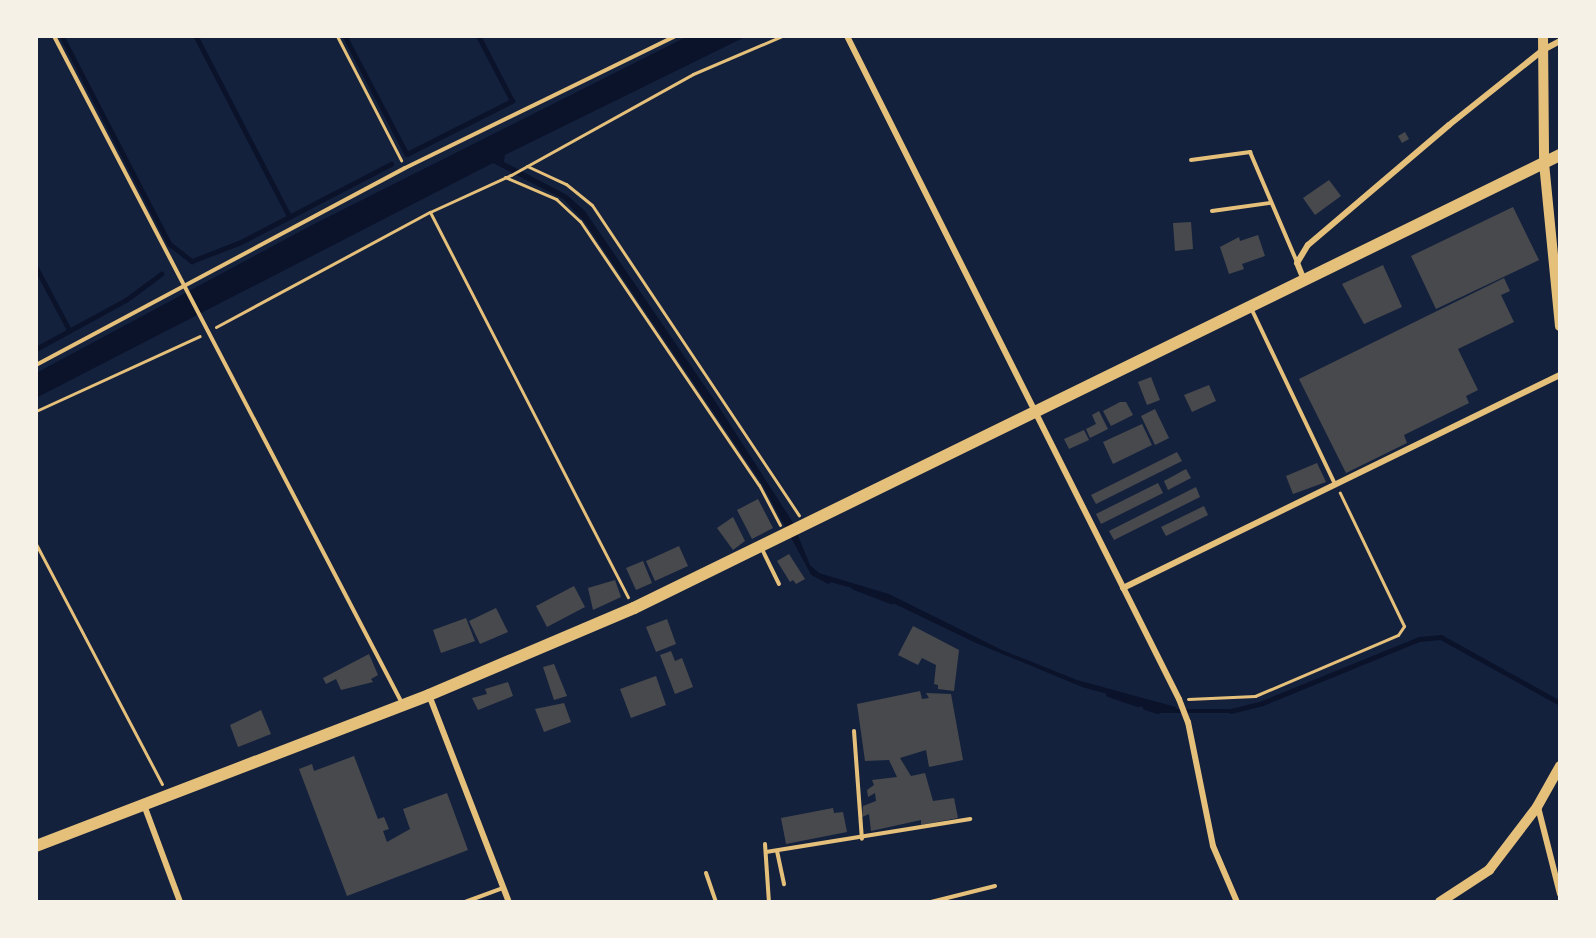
<!DOCTYPE html>
<html>
<head>
<meta charset="utf-8">
<style>
	body { margin:0 }
	#map { position:relative; width:1596px; height:938px; overflow:hidden; background:#14213d; font-family:"Asap Condensed",sans-serif }
	div>[style] { position:absolute }
	.water>* { inset:0; background:#0b132b }
	.stream>* { height:4.5px; margin:-2.25px; padding:0 2.25px; transform-origin:2.25px; border-radius:2.25px; background:#0b132b }
	.building>* { inset:0; background:#48494c }
	.path>* { height:3px; margin:-1.5px; padding:0 1.5px; transform-origin:1.5px; border-radius:1.5px; background:#e5c07b }
	.service>* { height:4px; margin:-2px; padding:0 2px; transform-origin:2px; border-radius:2px; background:#e5c07b }
	.minor>* { height:6px; margin:-3px; padding:0 3px; transform-origin:3px; border-radius:3px; background:#e5c07b }
	.secondary>* { height:10px; margin:-5px; padding:0 5px; transform-origin:5px; border-radius:5px; background:#e5c07b }
	.trunk>* { height:12px; margin:-6px; padding:0 6px; transform-origin:6px; border-radius:6px; background:#e5c07b }
	span { translate:-50% -50%; white-space:nowrap; text-align:center; line-height:1.15; -webkit-text-stroke:4.5px #f6f1e7; paint-order:stroke }
	.frame { position:absolute; inset:0; border:38px solid #f6f1e7; pointer-events:none }
</style>
</head>
<body>
<div id="map">
	<div class="water">
		<i style="clip-path:polygon(688px 36px,747px 36px,505px 155px,504px 162px,567px 195px,585px 211px,717px 404px,792px 521px,810px 565px,819px 573px,889px 594px,1002px 650px,1077px 680px,1176px 707px,1178px 713px,1132px 705px,1133px 701px,1082px 687px,976px 643px,874px 594px,826px 581px,809px 571px,762px 484px,584px 221px,563px 199px,493px 163px,36px 398px,36px 373px,312px 225px)"></i>
	</div>
	<div class="stream">
		<i style="left:62px;top:36px;width:234px;rotate:62.6deg"></i>
		<i style="left:170px;top:244px;width:28px;rotate:38deg"></i>
		<i style="left:192px;top:261px;width:53px;rotate:-21.2deg"></i>
		<i style="left:241px;top:242px;width:169px;rotate:-27.5deg"></i>
		<i style="left:196px;top:36px;width:204px;rotate:62.6deg"></i>
		<i style="left:345px;top:36px;width:133px;rotate:62.3deg"></i>
		<i style="left:407px;top:154px;width:118px;rotate:-26.8deg"></i>
		<i style="left:512px;top:101px;width:73px;rotate:-117.6deg"></i>
		<i style="left:36px;top:267px;width:72px;rotate:62deg"></i>
		<i style="left:36px;top:349px;width:102px;rotate:-28.6deg"></i>
		<i style="left:126px;top:300px;width:44px;rotate:-36.6deg"></i>
		<i style="left:812px;top:572px;width:18px;rotate:29deg"></i>
		<i style="left:854px;top:587px;width:40px;rotate:21deg"></i>
		<i style="left:1108px;top:694px;width:31px;rotate:19deg"></i>
		<i style="left:1145px;top:707px;width:13px;rotate:18deg"></i>
		<i style="left:1157px;top:711px;width:74px"></i>
		<i style="left:1231px;top:711px;width:30px;rotate:-14deg"></i>
		<i style="left:1260px;top:704px;width:172px;rotate:-22.2deg"></i>
		<i style="left:1419px;top:639px;width:22px;rotate:-5deg"></i>
		<i style="left:1441px;top:637px;width:136px;rotate:29deg"></i>
	</div>
	<div class="building">
		<i style="clip-path:polygon(1405px 132px,1409px 139px,1402px 143px,1398px 136px)"></i>
		<i style="clip-path:polygon(1329px 180px,1341px 196px,1315px 215px,1303px 198px)"></i>
		<i style="clip-path:polygon(1513px 207px,1539px 260px,1436px 309px,1411px 256px)"></i>
		<i style="clip-path:polygon(1191px 222px,1193px 249px,1175px 251px,1173px 223px)"></i>
		<i style="clip-path:polygon(1258px 235px,1265px 256px,1242px 264px,1244px 269px,1229px 274px,1220px 247px,1239px 237px,1240px 241px)"></i>
		<i style="clip-path:polygon(1383px 265px,1402px 307px,1364px 324px,1342px 284px)"></i>
		<i style="clip-path:polygon(1504px 278px,1510px 291px,1501px 295px,1514px 322px,1458px 349px,1478px 390px,1466px 396px,1469px 403px,1404px 435px,1407px 443px,1346px 473px,1299px 379px)"></i>
		<i style="clip-path:polygon(1151px 377px,1160px 400px,1147px 405px,1138px 382px)"></i>
		<i style="clip-path:polygon(1209px 385px,1216px 401px,1192px 412px,1184px 395px)"></i>
		<i style="clip-path:polygon(1120px 402px,1126px 402px,1133px 415px,1111px 426px,1103px 411px)"></i>
		<i style="clip-path:polygon(1155px 409px,1169px 438px,1155px 445px,1141px 416px)"></i>
		<i style="clip-path:polygon(1099px 411px,1108px 429px,1090px 438px,1086px 429px,1096px 424px,1092px 415px)"></i>
		<i style="clip-path:polygon(1142px 424px,1152px 445px,1113px 464px,1103px 442px)"></i>
		<i style="clip-path:polygon(1084px 430px,1089px 440px,1069px 449px,1064px 439px)"></i>
		<i style="clip-path:polygon(1177px 452px,1182px 461px,1096px 504px,1091px 495px)"></i>
		<i style="clip-path:polygon(1317px 463px,1326px 482px,1293px 494px,1286px 476px)"></i>
		<i style="clip-path:polygon(1186px 469px,1191px 478px,1168px 490px,1164px 481px)"></i>
		<i style="clip-path:polygon(1158px 483px,1163px 493px,1101px 524px,1096px 514px)"></i>
		<i style="clip-path:polygon(1196px 487px,1200px 497px,1114px 540px,1109px 531px)"></i>
		<i style="clip-path:polygon(758px 499px,773px 528px,752px 539px,737px 510px)"></i>
		<i style="clip-path:polygon(1204px 506px,1208px 515px,1166px 536px,1161px 527px)"></i>
		<i style="clip-path:polygon(733px 517px,745px 541px,733px 550px,717px 528px)"></i>
		<i style="clip-path:polygon(679px 546px,688px 566px,655px 581px,646px 561px)"></i>
		<i style="clip-path:polygon(789px 554px,805px 579px,796px 584px,793px 580px,790px 582px,777px 561px)"></i>
		<i style="clip-path:polygon(643px 561px,652px 583px,636px 590px,626px 568px)"></i>
		<i style="clip-path:polygon(615px 580px,621px 597px,593px 610px,588px 588px)"></i>
		<i style="clip-path:polygon(574px 586px,585px 607px,547px 627px,536px 606px)"></i>
		<i style="clip-path:polygon(496px 608px,508px 632px,480px 644px,469px 621px)"></i>
		<i style="clip-path:polygon(466px 618px,475px 641px,441px 653px,433px 630px)"></i>
		<i style="clip-path:polygon(667px 619px,676px 644px,656px 652px,646px 627px)"></i>
		<i style="clip-path:polygon(913px 626px,959px 650px,954px 691px,938px 689px,938px 685px,934px 684px,936px 665px,922px 658px,918px 665px,898px 655px)"></i>
		<i style="clip-path:polygon(671px 651px,675px 661px,682px 658px,693px 687px,675px 694px,660px 655px)"></i>
		<i style="clip-path:polygon(369px 654px,378px 675px,371px 679px,373px 682px,341px 690px,336px 679px,326px 684px,323px 678px)"></i>
		<i style="clip-path:polygon(554px 664px,567px 696px,554px 700px,543px 667px)"></i>
		<i style="clip-path:polygon(656px 676px,666px 705px,631px 718px,620px 689px)"></i>
		<i style="clip-path:polygon(508px 682px,513px 696px,478px 710px,472px 698px,487px 694px,485px 689px)"></i>
		<i style="clip-path:polygon(920px 691px,922px 699px,929px 698px,926px 693px,951px 694px,963px 760px,929px 767px,926px 750px,900px 758px,911px 776px,925px 773px,933px 801px,954px 798px,958px 818px,921px 825px,921px 820px,871px 831px,869px 814px,862px 817px,863px 806px,876px 801px,875px 793px,868px 797px,867px 790px,874px 785px,872px 780px,897px 777px,889px 760px,865px 761px,857px 704px)"></i>
		<i style="clip-path:polygon(564px 703px,571px 722px,544px 732px,535px 709px)"></i>
		<i style="clip-path:polygon(261px 710px,271px 734px,238px 747px,230px 725px)"></i>
		<i style="clip-path:polygon(354px 756px,378px 819px,384px 817px,389px 829px,383px 831px,387px 842px,410px 829px,403px 809px,447px 793px,468px 850px,347px 896px,299px 769px,312px 764px,314px 771px)"></i>
		<i style="clip-path:polygon(833px 808px,834px 813px,843px 812px,847px 832px,786px 844px,781px 818px)"></i>
	</div>
	<div class="path">
		<i style="left:337px;top:36px;width:140px;rotate:62.7deg"></i>
		<i style="left:527px;top:166px;width:43px;rotate:24.8deg"></i>
		<i style="left:566px;top:184px;width:33px;rotate:39deg"></i>
		<i style="left:592px;top:205px;width:373px;rotate:56.3deg"></i>
		<i style="left:505px;top:177px;width:56px;rotate:23.3deg"></i>
		<i style="left:556px;top:199px;width:33px;rotate:43deg"></i>
		<i style="left:580px;top:221px;width:319px;rotate:55.9deg"></i>
		<i style="left:759px;top:485px;width:45px;rotate:62.3deg"></i>
		<i style="left:430px;top:212px;width:433px;rotate:62.8deg"></i>
		<i style="left:216px;top:327px;width:243px;rotate:-28.3deg"></i>
		<i style="left:430px;top:212px;width:89px;rotate:-24.6deg"></i>
		<i style="left:511px;top:175px;width:208px;rotate:-29deg"></i>
		<i style="left:693px;top:74px;width:97px;rotate:-23.1deg"></i>
		<i style="left:36px;top:411px;width:180px;rotate:-24.6deg"></i>
		<i style="left:36px;top:544px;width:271px;rotate:62.3deg"></i>
		<i style="left:1188px;top:699px;width:67px;rotate:-2.6deg"></i>
		<i style="left:1255px;top:696px;width:155px;rotate:-23.1deg"></i>
		<i style="left:1398px;top:635px;width:11px;rotate:-56deg"></i>
		<i style="left:1404px;top:626px;width:148px;rotate:-115.7deg"></i>
	</div>
	<div class="service">
		<i style="left:54px;top:36px;width:752px;rotate:62.45deg"></i>
		<i style="left:1191px;top:160px;width:60px;rotate:-7.7deg"></i>
		<i style="left:1250px;top:152px;width:120px;rotate:66.9deg"></i>
		<i style="left:1212px;top:211px;width:59px;rotate:-7.9deg"></i>
		<i style="left:1251px;top:308px;width:195px;rotate:64.5deg"></i>
		<i style="left:36px;top:365px;width:418px;rotate:-28.1deg"></i>
		<i style="left:405px;top:168px;width:301px;rotate:-26deg"></i>
		<i style="left:761px;top:547px;width:41px;rotate:64.1deg"></i>
		<i style="left:854px;top:731px;width:108px;rotate:85.8deg"></i>
		<i style="left:765px;top:844px;width:58px;rotate:86.1deg"></i>
		<i style="left:777px;top:851px;width:34px;rotate:78deg"></i>
		<i style="left:766px;top:852px;width:207px;rotate:-9.2deg"></i>
		<i style="left:706px;top:873px;width:31px;rotate:71deg"></i>
		<i style="left:465px;top:902px;width:40px;rotate:-20.2deg"></i>
		<i style="left:931px;top:902px;width:66px;rotate:-14deg"></i>
	</div>
	<div class="minor">
		<i style="left:847px;top:36px;width:741px;rotate:63.4deg"></i>
		<i style="left:1179px;top:699px;width:25px;rotate:69deg"></i>
		<i style="left:1188px;top:722px;width:126px;rotate:78.6deg"></i>
		<i style="left:1213px;top:846px;width:61px;rotate:66.8deg"></i>
		<i style="left:1304px;top:280px;width:18px;rotate:-112deg"></i>
		<i style="left:1297px;top:263px;width:21px;rotate:-59deg"></i>
		<i style="left:1308px;top:245px;width:185px;rotate:-40.4deg"></i>
		<i style="left:1449px;top:125px;width:120px;rotate:-38.6deg"></i>
		<i style="left:1543px;top:50px;width:19px;rotate:-28deg"></i>
		<i style="left:1123px;top:588px;width:486px;rotate:-26deg"></i>
		<i style="left:429px;top:695px;width:222px;rotate:68.9deg"></i>
		<i style="left:144px;top:805px;width:103px;rotate:69.6deg"></i>
		<i style="left:1538px;top:807px;width:90px;rotate:75.8deg"></i>
	</div>
	<div class="secondary">
		<i style="left:1543px;top:36px;width:127px;rotate:89.5deg"></i>
		<i style="left:1544px;top:163px;width:164px;rotate:84.4deg"></i>
		<i style="left:1440px;top:902px;width:59px;rotate:-33.1deg"></i>
		<i style="left:1489px;top:870px;width:79px;rotate:-52.7deg"></i>
		<i style="left:1537px;top:807px;width:47px;rotate:-60.7deg"></i>
	</div>
	<div class="trunk">
		<i style="left:36px;top:846px;width:421px;rotate:-21deg"></i>
		<i style="left:429px;top:695px;width:223px;rotate:-23deg"></i>
		<i style="left:634px;top:608px;width:1031px;rotate:-26.07deg"></i>
	</div>
	<div class="frame"></div>
</div>
</body>
</html>
